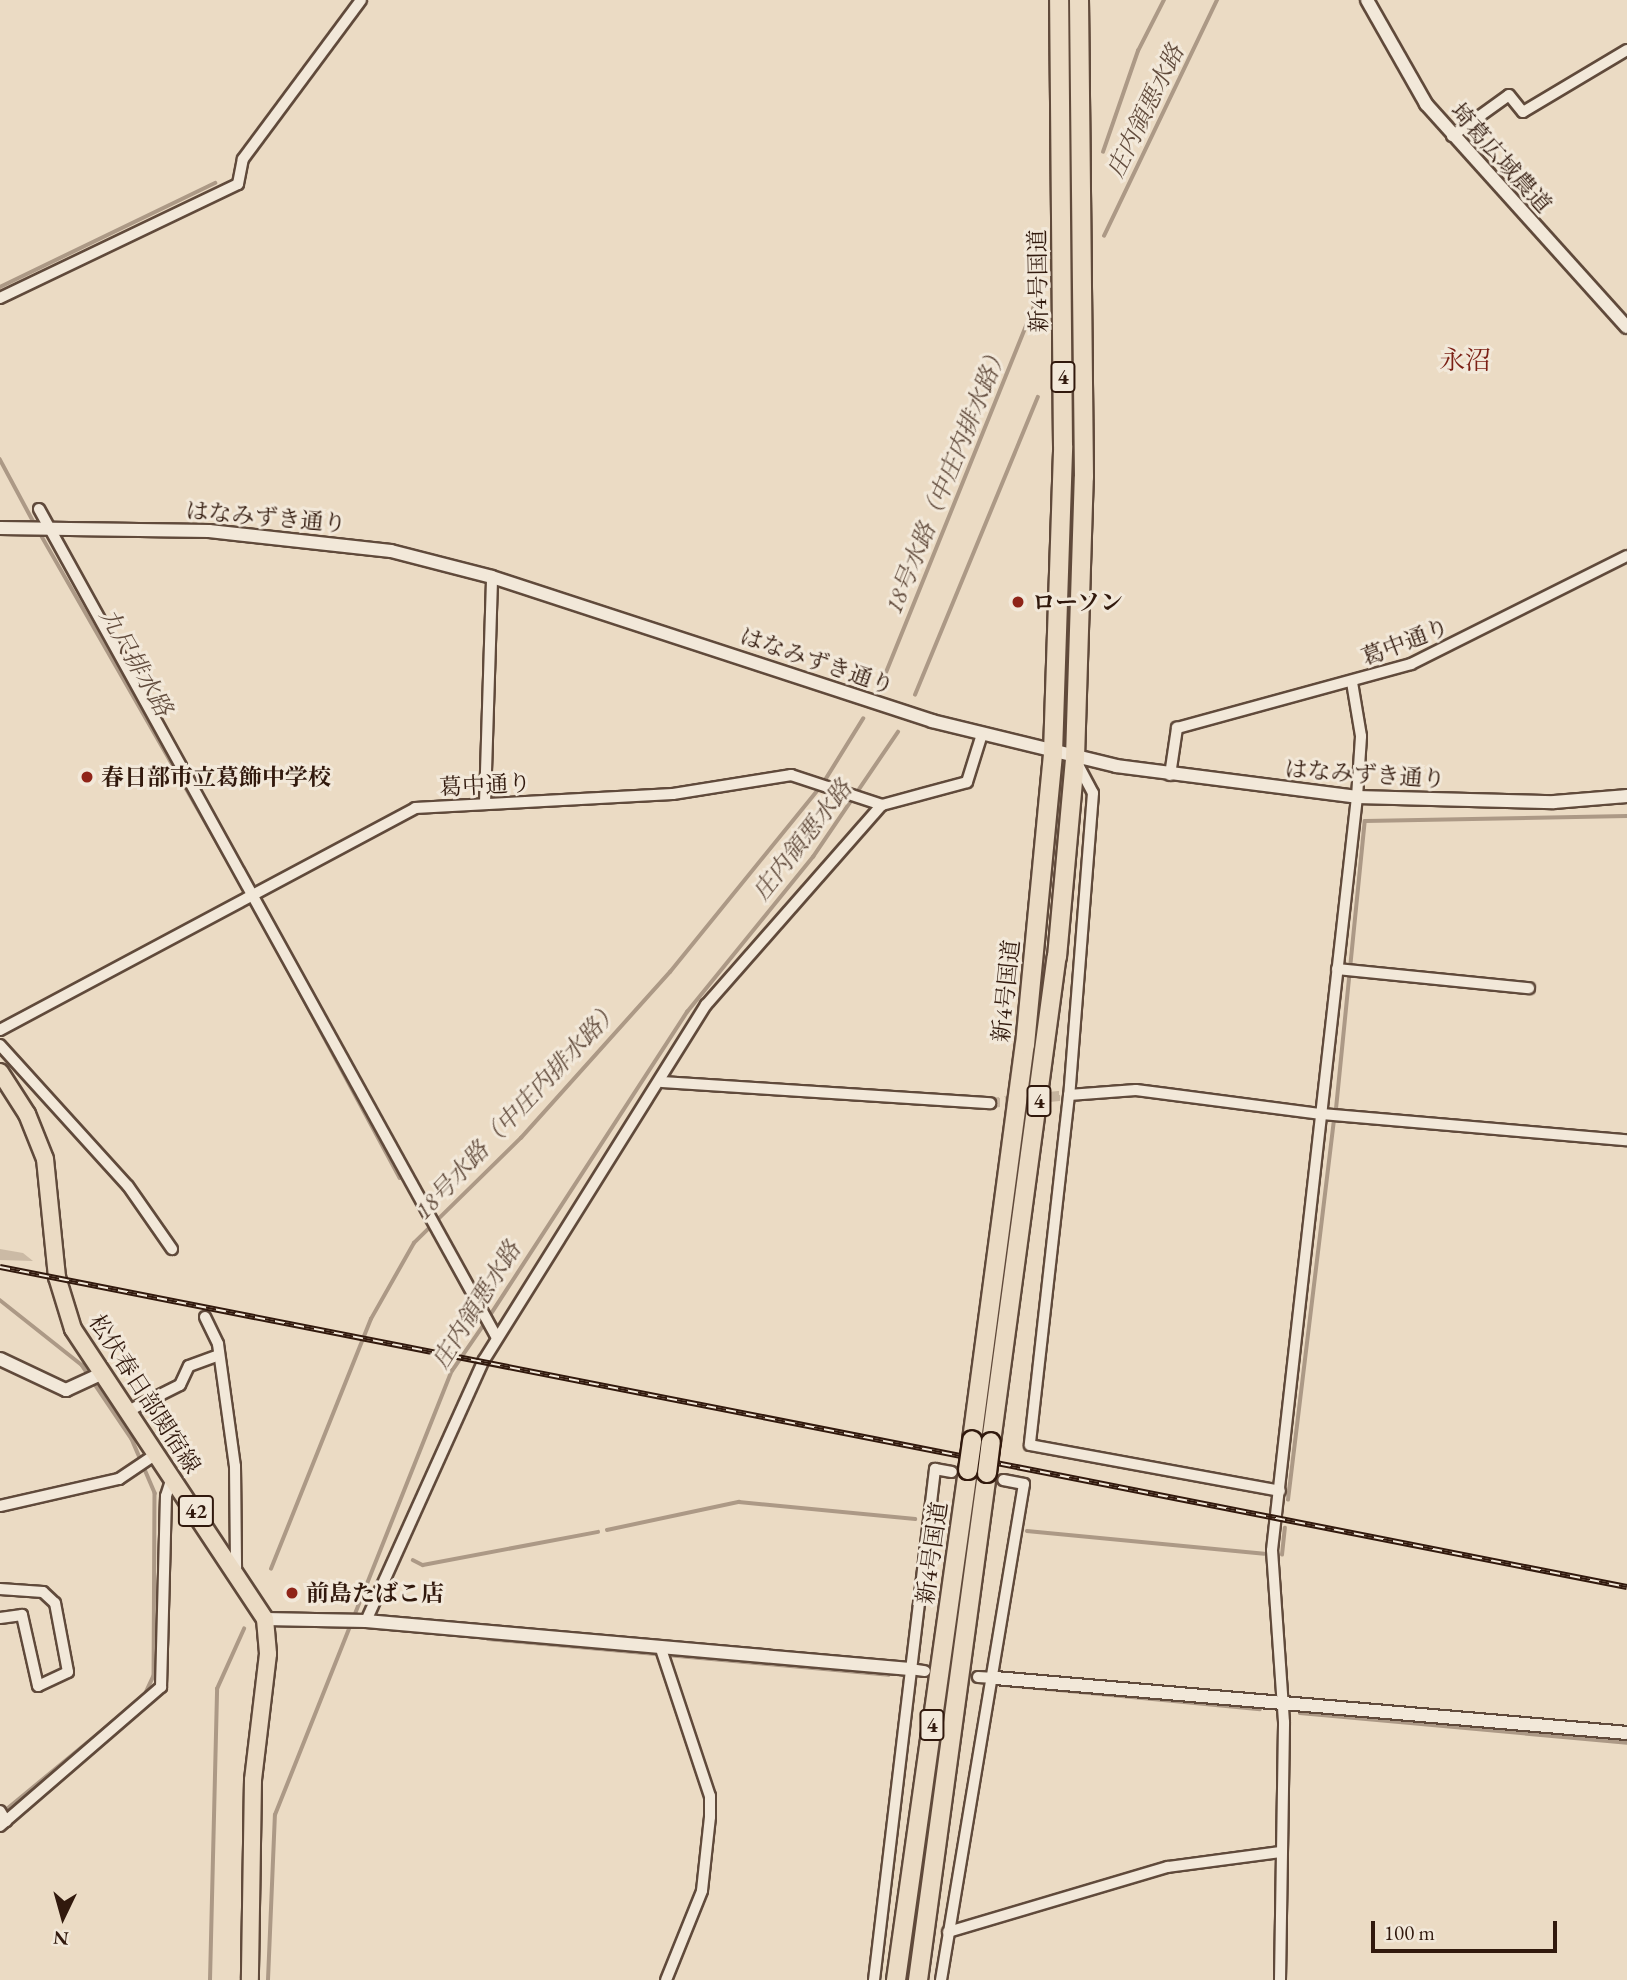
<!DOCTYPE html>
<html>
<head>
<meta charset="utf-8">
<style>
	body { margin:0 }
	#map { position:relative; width:1627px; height:1980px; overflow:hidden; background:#ebdbc4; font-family:"EB Garamond","Noto Serif JP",serif }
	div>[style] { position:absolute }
	.green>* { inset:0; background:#cbbaa5 }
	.stream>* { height:3.5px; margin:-1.75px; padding:0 1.75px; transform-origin:1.75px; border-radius:1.75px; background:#ac9986 }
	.minor-tunnel>* { height:10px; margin-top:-5px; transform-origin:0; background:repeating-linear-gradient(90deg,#c6b49f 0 10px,transparent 0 15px) }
	.roads { filter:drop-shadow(2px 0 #604a3b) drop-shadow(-2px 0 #604a3b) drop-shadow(0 2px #604a3b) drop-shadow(0 -2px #604a3b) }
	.minor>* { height:10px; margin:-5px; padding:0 5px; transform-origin:5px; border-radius:5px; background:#f2e8d9 }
	.tertiary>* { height:12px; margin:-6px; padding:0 6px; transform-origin:6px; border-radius:6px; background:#f2e8d9 }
	.primary>* { height:16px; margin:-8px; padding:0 8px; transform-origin:8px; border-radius:8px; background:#ebdbc4 }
	.trunk>* { height:18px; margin:-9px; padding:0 9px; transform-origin:9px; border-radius:9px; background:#ebdbc4 }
	.rail>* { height:6px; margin-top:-3px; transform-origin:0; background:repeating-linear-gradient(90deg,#f2e8d9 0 10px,#31190d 0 20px); box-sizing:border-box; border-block:2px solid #31190d }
	.bridges { filter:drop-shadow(2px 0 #31190d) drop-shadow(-2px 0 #31190d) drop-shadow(0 2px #31190d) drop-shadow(0 -2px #31190d) }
	.trunk-bridge>* { height:18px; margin:-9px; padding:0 9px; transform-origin:9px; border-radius:9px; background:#ebdbc4 }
	.dots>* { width:19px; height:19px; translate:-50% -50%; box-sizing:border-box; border:4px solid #f2e8d9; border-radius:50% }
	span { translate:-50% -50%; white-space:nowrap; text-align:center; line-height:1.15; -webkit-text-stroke:6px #f2e8d9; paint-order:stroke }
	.shield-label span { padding:2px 5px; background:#f2e8d9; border:2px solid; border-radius:5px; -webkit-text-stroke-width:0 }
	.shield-label { font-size:21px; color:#31190d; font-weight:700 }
	.street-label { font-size:23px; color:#31190d }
	.poi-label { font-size:23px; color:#31190d; font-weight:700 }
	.left { translate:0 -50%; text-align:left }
	.water-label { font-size:24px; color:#624c3d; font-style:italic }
	.quarter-label { font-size:26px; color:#7a1f14 }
	.north { position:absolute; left:28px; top:1882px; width:70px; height:70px; -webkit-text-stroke:5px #f2e8d9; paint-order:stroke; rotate:185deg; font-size:19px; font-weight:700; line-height:28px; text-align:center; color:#31190d }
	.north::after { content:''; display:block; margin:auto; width:24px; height:32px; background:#31190d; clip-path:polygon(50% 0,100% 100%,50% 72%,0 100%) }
	.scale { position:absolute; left:1371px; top:1921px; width:186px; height:32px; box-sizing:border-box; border:4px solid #31190d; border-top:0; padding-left:9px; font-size:21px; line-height:24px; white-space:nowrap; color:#31190d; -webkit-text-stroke:5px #f2e8d9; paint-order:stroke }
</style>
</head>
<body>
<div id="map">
	<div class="green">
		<i style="clip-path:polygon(0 1249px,23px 1253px,33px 1261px,0 1260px)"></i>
	</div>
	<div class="stream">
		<i style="left:1103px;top:152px;width:107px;rotate:-70.9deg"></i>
		<i style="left:1138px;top:51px;width:57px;rotate:-63deg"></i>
		<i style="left:1104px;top:236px;width:262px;rotate:-64.4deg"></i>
		<i style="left:0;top:287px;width:239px;rotate:-25.8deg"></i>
		<i style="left:0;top:459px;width:76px;rotate:61.8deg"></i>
		<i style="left:40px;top:533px;width:370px;rotate:60.2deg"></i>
		<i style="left:881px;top:685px;width:432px;rotate:-68deg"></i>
		<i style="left:915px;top:695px;width:322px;rotate:-67.6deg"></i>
		<i style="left:280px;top:955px;width:253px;rotate:61.7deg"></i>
		<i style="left:1336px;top:1109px;width:289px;rotate:-84.3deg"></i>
		<i style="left:1365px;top:821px;width:262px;rotate:-1.1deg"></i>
		<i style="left:0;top:1300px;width:105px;rotate:38.4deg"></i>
		<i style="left:82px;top:1365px;width:89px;rotate:56deg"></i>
		<i style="left:132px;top:1439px;width:59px;rotate:66.9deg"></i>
		<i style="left:155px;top:1493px;width:183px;rotate:90.3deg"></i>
		<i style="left:154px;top:1676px;width:21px;rotate:115deg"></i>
		<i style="left:489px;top:1317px;width:364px;rotate:-57deg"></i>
		<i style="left:687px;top:1012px;width:200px;rotate:-50.9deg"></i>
		<i style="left:813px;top:857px;width:151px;rotate:-55.8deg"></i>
		<i style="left:1288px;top:1500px;width:382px;rotate:-83.1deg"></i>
		<i style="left:607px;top:1530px;width:135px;rotate:-12deg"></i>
		<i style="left:739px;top:1502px;width:177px;rotate:5.5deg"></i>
		<i style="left:1027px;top:1531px;width:238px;rotate:5.5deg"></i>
		<i style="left:1282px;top:1555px;width:27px;rotate:-84deg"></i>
		<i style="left:413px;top:1560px;width:11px;rotate:27deg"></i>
		<i style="left:423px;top:1565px;width:178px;rotate:-10.7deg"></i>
		<i style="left:271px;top:1569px;width:269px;rotate:-68.2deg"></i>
		<i style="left:371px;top:1319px;width:87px;rotate:-60.5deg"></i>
		<i style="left:414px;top:1243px;width:150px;rotate:-44.5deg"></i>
		<i style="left:521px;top:1138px;width:223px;rotate:-48.1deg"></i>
		<i style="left:670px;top:972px;width:241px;rotate:-50.9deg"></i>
		<i style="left:822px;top:785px;width:78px;rotate:-58.2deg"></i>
		<i style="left:488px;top:1639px;width:402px;rotate:5.1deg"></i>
		<i style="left:1005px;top:1685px;width:256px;rotate:5.4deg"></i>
		<i style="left:1300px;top:1713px;width:328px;rotate:5.2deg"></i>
		<i style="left:2px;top:1813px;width:171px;rotate:-39.5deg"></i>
		<i style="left:210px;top:1980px;width:291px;rotate:-88.6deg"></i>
		<i style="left:217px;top:1689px;width:66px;rotate:-65.8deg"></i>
		<i style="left:268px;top:1980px;width:165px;rotate:-87.6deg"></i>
		<i style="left:275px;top:1815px;width:478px;rotate:-68.3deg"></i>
		<i style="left:452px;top:1371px;width:58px;rotate:-55.5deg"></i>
	</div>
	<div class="minor-tunnel">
		<i style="left:990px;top:1103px;width:79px;rotate:-5.8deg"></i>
	</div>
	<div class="roads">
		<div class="minor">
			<i style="left:1452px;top:136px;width:70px;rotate:-35.7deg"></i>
			<i style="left:1509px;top:95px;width:22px;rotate:51deg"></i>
			<i style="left:1523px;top:112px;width:121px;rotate:-30.8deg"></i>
			<i style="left:0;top:298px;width:264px;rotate:-25.6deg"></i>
			<i style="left:238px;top:184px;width:25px;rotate:-79deg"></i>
			<i style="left:243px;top:159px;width:198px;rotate:-53.4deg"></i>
			<i style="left:39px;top:509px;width:947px;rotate:61.08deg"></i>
			<i style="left:1076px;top:761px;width:36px;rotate:62deg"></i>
			<i style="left:1093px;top:793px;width:303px;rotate:94.5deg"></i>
			<i style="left:1069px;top:1095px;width:352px;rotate:96.4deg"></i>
			<i style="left:1030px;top:1445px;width:254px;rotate:10.4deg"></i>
			<i style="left:1170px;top:775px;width:48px;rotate:-81.5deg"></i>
			<i style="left:1177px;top:728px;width:243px;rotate:-15.3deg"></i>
			<i style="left:1411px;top:664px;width:241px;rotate:-26.6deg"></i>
			<i style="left:485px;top:803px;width:226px;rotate:-88.2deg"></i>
			<i style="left:1337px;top:969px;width:193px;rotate:5.7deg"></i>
			<i style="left:0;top:1030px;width:471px;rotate:-28.1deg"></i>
			<i style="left:415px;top:808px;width:258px;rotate:-3.1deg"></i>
			<i style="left:673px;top:794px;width:120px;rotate:-9.1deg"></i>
			<i style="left:791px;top:775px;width:96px;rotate:18.2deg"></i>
			<i style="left:882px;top:805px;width:88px;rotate:-15.1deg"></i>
			<i style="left:967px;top:782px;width:50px;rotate:-72.6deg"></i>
			<i style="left:0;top:1045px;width:190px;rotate:47.8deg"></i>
			<i style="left:128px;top:1186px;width:77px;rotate:55.1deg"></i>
			<i style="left:662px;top:1082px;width:329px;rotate:3.7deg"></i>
			<i style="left:1069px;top:1095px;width:67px;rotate:-4.3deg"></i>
			<i style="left:1136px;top:1090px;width:187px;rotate:7.4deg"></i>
			<i style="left:1321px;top:1114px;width:307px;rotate:4.9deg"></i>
			<i style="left:205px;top:1317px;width:30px;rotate:64deg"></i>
			<i style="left:218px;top:1344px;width:123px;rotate:82.1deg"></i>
			<i style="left:235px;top:1466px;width:102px;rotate:89.4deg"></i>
			<i style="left:128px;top:1411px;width:58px;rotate:-26.6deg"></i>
			<i style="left:180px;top:1385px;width:21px;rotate:-65deg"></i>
			<i style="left:189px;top:1366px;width:32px;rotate:-20deg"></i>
			<i style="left:0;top:1506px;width:122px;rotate:-12.8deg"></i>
			<i style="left:119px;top:1479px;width:45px;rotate:-34deg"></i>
			<i style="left:0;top:1589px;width:43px;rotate:4deg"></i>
			<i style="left:43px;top:1592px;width:16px;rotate:43deg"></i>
			<i style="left:55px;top:1603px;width:70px;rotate:79.3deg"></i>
			<i style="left:68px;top:1672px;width:33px;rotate:155deg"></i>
			<i style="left:38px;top:1686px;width:73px;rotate:-102.7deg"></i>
			<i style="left:22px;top:1615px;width:22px;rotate:172deg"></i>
			<i style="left:366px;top:1621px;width:286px;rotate:-65.7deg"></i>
			<i style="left:484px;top:1360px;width:419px;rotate:-58deg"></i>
			<i style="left:706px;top:1005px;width:266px;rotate:-48.7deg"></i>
			<i style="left:660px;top:1646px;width:158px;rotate:71.6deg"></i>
			<i style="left:710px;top:1796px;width:21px;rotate:90deg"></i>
			<i style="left:710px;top:1817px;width:74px;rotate:96.2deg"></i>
			<i style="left:702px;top:1891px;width:96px;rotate:112deg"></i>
			<i style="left:910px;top:1669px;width:15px;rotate:8deg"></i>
			<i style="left:978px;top:1677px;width:17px;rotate:3deg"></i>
			<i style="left:0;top:1811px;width:12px;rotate:59deg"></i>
			<i style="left:0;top:1826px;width:213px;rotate:-40.8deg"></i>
			<i style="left:161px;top:1687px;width:191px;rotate:-88.5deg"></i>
			<i style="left:166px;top:1496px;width:19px;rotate:-72deg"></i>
			<i style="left:948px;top:1932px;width:229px;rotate:-16.5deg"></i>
			<i style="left:1168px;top:1867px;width:114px;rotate:-7.6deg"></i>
			<i style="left:874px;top:1980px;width:515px;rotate:-83.19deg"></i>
			<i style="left:935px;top:1469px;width:17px;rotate:10deg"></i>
			<i style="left:941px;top:1980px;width:503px;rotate:-80.5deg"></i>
			<i style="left:1024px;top:1484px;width:21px;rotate:-169deg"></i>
			<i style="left:1280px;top:1980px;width:258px;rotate:-89.1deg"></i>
			<i style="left:1284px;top:1722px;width:172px;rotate:-94deg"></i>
			<i style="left:1272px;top:1550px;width:758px;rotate:-83.56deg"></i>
			<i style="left:1357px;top:797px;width:61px;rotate:-86.2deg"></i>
			<i style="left:1361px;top:736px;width:55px;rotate:-99.5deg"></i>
		</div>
		<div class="tertiary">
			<i style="left:1367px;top:0;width:120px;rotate:60.4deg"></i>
			<i style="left:1426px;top:104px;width:300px;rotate:48deg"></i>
			<i style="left:0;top:528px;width:209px;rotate:0.8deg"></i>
			<i style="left:209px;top:531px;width:183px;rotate:6.3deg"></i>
			<i style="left:391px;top:551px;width:104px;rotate:14.4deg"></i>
			<i style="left:492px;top:577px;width:463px;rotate:18.1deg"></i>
			<i style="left:932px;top:721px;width:189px;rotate:13.7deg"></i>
			<i style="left:1116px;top:766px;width:243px;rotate:7.3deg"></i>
			<i style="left:1357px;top:797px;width:197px;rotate:1.5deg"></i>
			<i style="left:1554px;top:802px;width:73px;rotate:-4.7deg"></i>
			<i style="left:0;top:1359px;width:73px;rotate:25.2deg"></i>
			<i style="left:66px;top:1390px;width:41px;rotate:-24.7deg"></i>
			<i style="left:265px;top:1619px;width:101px;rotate:1.1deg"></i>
			<i style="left:366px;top:1621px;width:546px;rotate:5.04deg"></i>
			<i style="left:995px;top:1678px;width:634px;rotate:4.97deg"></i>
		</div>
		<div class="primary">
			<i style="left:0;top:1072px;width:50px;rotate:57.3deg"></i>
			<i style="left:27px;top:1114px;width:48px;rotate:68.2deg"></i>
			<i style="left:45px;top:1159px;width:119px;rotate:84.2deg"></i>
			<i style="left:57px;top:1277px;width:54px;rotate:72.9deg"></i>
			<i style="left:73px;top:1329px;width:348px;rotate:56.5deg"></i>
			<i style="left:265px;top:1619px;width:35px;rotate:85deg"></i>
			<i style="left:268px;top:1654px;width:127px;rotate:96.8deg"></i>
			<i style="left:253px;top:1780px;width:200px;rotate:90.9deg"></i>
		</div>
		<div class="trunk">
			<i style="left:972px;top:1440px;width:399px;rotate:-82.4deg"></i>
			<i style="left:1025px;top:1045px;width:293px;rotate:-84.5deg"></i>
			<i style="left:1053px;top:753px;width:307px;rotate:-88.1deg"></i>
			<i style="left:1063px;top:446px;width:446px;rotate:-90.5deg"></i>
			<i style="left:991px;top:1442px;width:489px;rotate:-82.3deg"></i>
			<i style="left:1057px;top:957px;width:200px;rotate:-84.8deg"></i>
			<i style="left:1075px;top:758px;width:281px;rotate:-88.2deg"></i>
			<i style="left:1084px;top:477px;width:477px;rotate:-90.6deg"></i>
			<i style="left:896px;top:1980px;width:515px;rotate:-81.96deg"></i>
			<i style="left:918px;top:1980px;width:512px;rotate:-82.25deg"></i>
		</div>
	</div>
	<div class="rail">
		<i style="left:0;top:1267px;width:1658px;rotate:11.13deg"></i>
	</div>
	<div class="bridges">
		<div class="trunk-bridge">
			<i style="left:968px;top:1470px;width:30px;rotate:-82deg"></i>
			<i style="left:987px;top:1473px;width:31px;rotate:-83deg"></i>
		</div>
	</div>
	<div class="dots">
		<i style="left:1018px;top:602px;background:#8f2418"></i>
		<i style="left:87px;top:777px;background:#8f2418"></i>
		<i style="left:292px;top:1593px;background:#8f2418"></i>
	</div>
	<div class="shield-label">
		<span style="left:1063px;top:377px">4</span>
		<span style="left:1039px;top:1101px">4</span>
		<span style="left:196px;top:1511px">42</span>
		<span style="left:932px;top:1725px">4</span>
	</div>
	<div class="street-label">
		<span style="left:1501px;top:158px;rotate:48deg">埼葛広域農道</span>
		<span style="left:1038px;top:281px;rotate:-91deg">新4号国道</span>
		<span style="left:266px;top:517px;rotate:5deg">はなみずき通り</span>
		<span style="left:1405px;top:642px;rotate:-21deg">葛中通り</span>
		<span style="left:817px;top:661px;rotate:19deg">はなみずき通り</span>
		<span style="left:1365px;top:774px;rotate:4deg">はなみずき通り</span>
		<span style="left:485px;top:785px;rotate:-3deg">葛中通り</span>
		<span style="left:1006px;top:991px;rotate:-84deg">新4号国道</span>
		<span style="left:145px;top:1394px;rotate:57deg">松伏春日部関宿線</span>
		<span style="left:932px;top:1553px;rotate:-82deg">新4号国道</span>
	</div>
	<div class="poi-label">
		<span class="left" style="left:1032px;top:602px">ローソン</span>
		<span class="left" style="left:101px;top:777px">春日部市立葛飾中学校</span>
		<span class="left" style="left:306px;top:1593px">前島たばこ店</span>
	</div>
	<div class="water-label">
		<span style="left:1145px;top:111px;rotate:-64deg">庄内領悪水路</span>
		<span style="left:946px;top:479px;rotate:-68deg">18号水路（中庄内排水路）</span>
		<span style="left:136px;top:662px;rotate:60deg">九尺排水路</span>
		<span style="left:802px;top:840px;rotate:-52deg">庄内領悪水路</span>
		<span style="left:517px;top:1110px;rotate:-47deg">18号水路（中庄内排水路）</span>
		<span style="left:476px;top:1305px;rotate:-58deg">庄内領悪水路</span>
	</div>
	<div class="quarter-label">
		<span style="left:1465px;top:361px">永沼</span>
	</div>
	<div class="north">N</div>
	<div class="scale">100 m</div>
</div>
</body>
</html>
